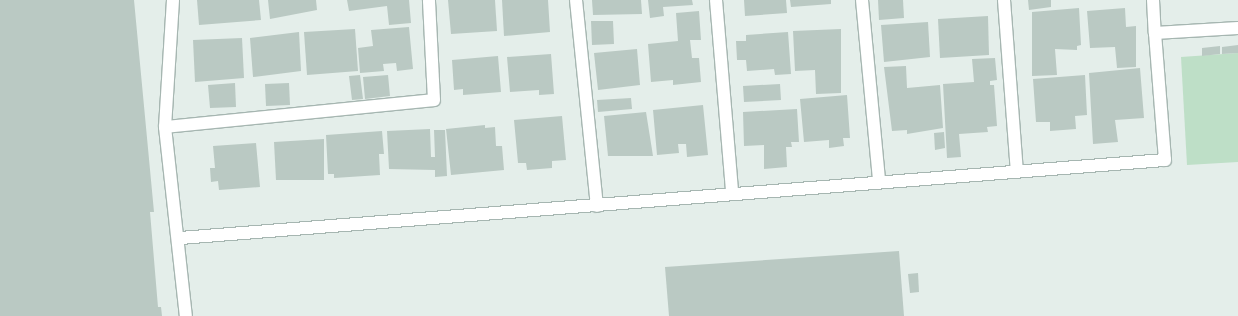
<!DOCTYPE html>
<html>
<head>
<meta charset="utf-8">
<style>
	body { margin:0 }
	#map { position:relative; width:1238px; height:316px; overflow:hidden; background:#e4eeea; font-family:"Golos Text",sans-serif }
	div>[style] { position:absolute }
	.green>* { inset:0; background:#bedfc7 }
	.building>* { inset:0; background:#bac9c3 }
	.roads { filter:drop-shadow(1px 0 #a6b6b1) drop-shadow(-1px 0 #a6b6b1) drop-shadow(0 1px #a6b6b1) drop-shadow(0 -1px #a6b6b1) }
	.street>* { height:12px; margin:-6px; padding:0 6px; transform-origin:6px; border-radius:6px; background:#fff }
	span { translate:-50% -50%; white-space:nowrap; text-align:center; line-height:1.15; -webkit-text-stroke:3px #f5faf8; paint-order:stroke }
</style>
</head>
<body>
<div id="map">
	<div class="green">
		<i style="clip-path:polygon(1238px 53px,1238px 162px,1187px 165px,1181px 57px)"></i>
	</div>
	<div class="building">
		<i style="clip-path:polygon(0 0,134px 0,154px 212px,150px 212px,158px 307px,161px 307px,162px 316px,0 316px)"></i>
		<i style="clip-path:polygon(197px 0,259px 0,261px 20px,199px 25px)"></i>
		<i style="clip-path:polygon(268px 0,316px 0,317px 10px,270px 19px)"></i>
		<i style="clip-path:polygon(347px 0,409px 0,411px 23px,389px 25px,387px 6px,349px 11px)"></i>
		<i style="clip-path:polygon(448px 0,495px 0,497px 31px,451px 34px)"></i>
		<i style="clip-path:polygon(502px 0,548px 0,550px 32px,504px 36px)"></i>
		<i style="clip-path:polygon(592px 0,641px 0,642px 14px,593px 15px)"></i>
		<i style="clip-path:polygon(648px 0,692px 0,693px 5px,663px 7px,664px 16px,650px 18px)"></i>
		<i style="clip-path:polygon(744px 0,786px 0,787px 13px,745px 16px)"></i>
		<i style="clip-path:polygon(790px 0,831px 0,831px 4px,791px 7px)"></i>
		<i style="clip-path:polygon(878px 0,903px 0,904px 18px,879px 20px)"></i>
		<i style="clip-path:polygon(1028px 0,1051px 0,1051px 7px,1029px 10px)"></i>
		<i style="clip-path:polygon(1079px 8px,1081px 45px,1077px 46px,1077px 50px,1055px 49px,1057px 75px,1032px 76px,1032px 12px)"></i>
		<i style="clip-path:polygon(1125px 8px,1126px 27px,1136px 26px,1136px 67px,1117px 68px,1115px 47px,1090px 48px,1087px 11px)"></i>
		<i style="clip-path:polygon(699px 11px,701px 40px,690px 40px,692px 58px,699px 58px,701px 82px,673px 85px,673px 80px,651px 82px,648px 44px,678px 41px,676px 13px)"></i>
		<i style="clip-path:polygon(988px 16px,989px 55px,940px 58px,938px 19px)"></i>
		<i style="clip-path:polygon(591px 21px,613px 21px,614px 44px,592px 45px)"></i>
		<i style="clip-path:polygon(928px 22px,930px 57px,884px 62px,881px 25px)"></i>
		<i style="clip-path:polygon(409px 27px,413px 69px,397px 71px,396px 63px,383px 64px,384px 71px,360px 73px,358px 48px,373px 46px,371px 30px)"></i>
		<i style="clip-path:polygon(355px 29px,358px 71px,307px 75px,304px 32px)"></i>
		<i style="clip-path:polygon(841px 29px,841px 93px,816px 94px,815px 70px,795px 71px,793px 31px)"></i>
		<i style="clip-path:polygon(299px 32px,301px 71px,253px 77px,250px 38px)"></i>
		<i style="clip-path:polygon(788px 32px,791px 74px,775px 75px,774px 69px,747px 71px,746px 60px,737px 60px,736px 41px,746px 41px,746px 35px)"></i>
		<i style="clip-path:polygon(242px 38px,244px 78px,195px 82px,193px 40px)"></i>
		<i style="clip-path:polygon(1238px 45px,1238px 53px,1222px 54px,1222px 47px)"></i>
		<i style="clip-path:polygon(1220px 46px,1220px 54px,1202px 56px,1202px 48px)"></i>
		<i style="clip-path:polygon(637px 49px,640px 85px,598px 90px,594px 53px)"></i>
		<i style="clip-path:polygon(551px 54px,554px 94px,539px 95px,539px 90px,510px 92px,507px 57px)"></i>
		<i style="clip-path:polygon(498px 56px,501px 92px,463px 95px,463px 89px,454px 90px,452px 60px)"></i>
		<i style="clip-path:polygon(995px 58px,997px 80px,990px 81px,990px 85px,994px 85px,997px 126px,987px 127px,988px 132px,959px 134px,961px 157px,947px 158px,943px 84px,974px 82px,972px 59px)"></i>
		<i style="clip-path:polygon(906px 66px,907px 88px,940px 85px,943px 128px,907px 134px,907px 130px,892px 131px,884px 67px)"></i>
		<i style="clip-path:polygon(1140px 68px,1144px 118px,1115px 120px,1118px 142px,1093px 144px,1089px 73px)"></i>
		<i style="clip-path:polygon(360px 75px,363px 99px,352px 100px,349px 76px)"></i>
		<i style="clip-path:polygon(388px 75px,390px 96px,365px 99px,363px 77px)"></i>
		<i style="clip-path:polygon(1085px 75px,1087px 115px,1075px 116px,1076px 129px,1050px 131px,1050px 122px,1036px 122px,1033px 79px)"></i>
		<i style="clip-path:polygon(235px 83px,236px 107px,210px 108px,208px 85px)"></i>
		<i style="clip-path:polygon(289px 83px,290px 105px,266px 106px,265px 84px)"></i>
		<i style="clip-path:polygon(780px 84px,781px 100px,744px 102px,743px 86px)"></i>
		<i style="clip-path:polygon(847px 95px,850px 138px,843px 138px,844px 146px,829px 148px,829px 140px,804px 142px,800px 99px)"></i>
		<i style="clip-path:polygon(631px 98px,632px 109px,598px 112px,597px 100px)"></i>
		<i style="clip-path:polygon(703px 105px,708px 155px,687px 157px,686px 144px,678px 144px,679px 153px,657px 155px,653px 110px)"></i>
		<i style="clip-path:polygon(797px 109px,799px 142px,791px 142px,792px 147px,786px 147px,787px 167px,764px 169px,764px 145px,744px 146px,743px 112px)"></i>
		<i style="clip-path:polygon(646px 112px,653px 156px,608px 156px,604px 116px)"></i>
		<i style="clip-path:polygon(562px 116px,566px 160px,552px 161px,552px 168px,527px 170px,526px 163px,518px 163px,514px 120px)"></i>
		<i style="clip-path:polygon(485px 125px,485px 128px,495px 127px,496px 146px,502px 146px,504px 170px,451px 175px,446px 129px)"></i>
		<i style="clip-path:polygon(430px 129px,431px 157px,435px 157px,434px 130px,445px 130px,447px 176px,435px 177px,435px 170px,389px 169px,387px 131px)"></i>
		<i style="clip-path:polygon(382px 131px,384px 154px,379px 154px,380px 175px,334px 178px,334px 174px,328px 174px,326px 135px)"></i>
		<i style="clip-path:polygon(944px 132px,945px 148px,935px 150px,934px 133px)"></i>
		<i style="clip-path:polygon(324px 139px,324px 180px,276px 180px,274px 142px)"></i>
		<i style="clip-path:polygon(256px 143px,260px 187px,219px 190px,218px 181px,211px 182px,210px 168px,215px 168px,213px 146px)"></i>
		<i style="clip-path:polygon(899px 251px,904px 316px,669px 316px,665px 267px)"></i>
		<i style="clip-path:polygon(918px 273px,919px 292px,910px 293px,908px 274px)"></i>
	</div>
	<div class="roads">
		<div class="street">
			<i style="left:173px;top:0;width:127px;rotate:93.6deg"></i>
			<i style="left:165px;top:127px;width:190px;rotate:83.7deg"></i>
			<i style="left:576px;top:0;width:207px;rotate:84.2deg"></i>
			<i style="left:716px;top:0;width:193px;rotate:85.2deg"></i>
			<i style="left:862px;top:0;width:182px;rotate:84.6deg"></i>
			<i style="left:1004px;top:0;width:172px;rotate:85.7deg"></i>
			<i style="left:1153px;top:0;width:33px;rotate:87deg"></i>
			<i style="left:1155px;top:33px;width:83px;rotate:-3.4deg"></i>
			<i style="left:165px;top:127px;width:270px;rotate:-5.7deg"></i>
			<i style="left:434px;top:100px;width:100px;rotate:-92.9deg"></i>
			<i style="left:180px;top:238px;width:988px;rotate:-4.53deg"></i>
			<i style="left:1165px;top:160px;width:127px;rotate:-94.5deg"></i>
		</div>
	</div>
</div>
</body>
</html>
